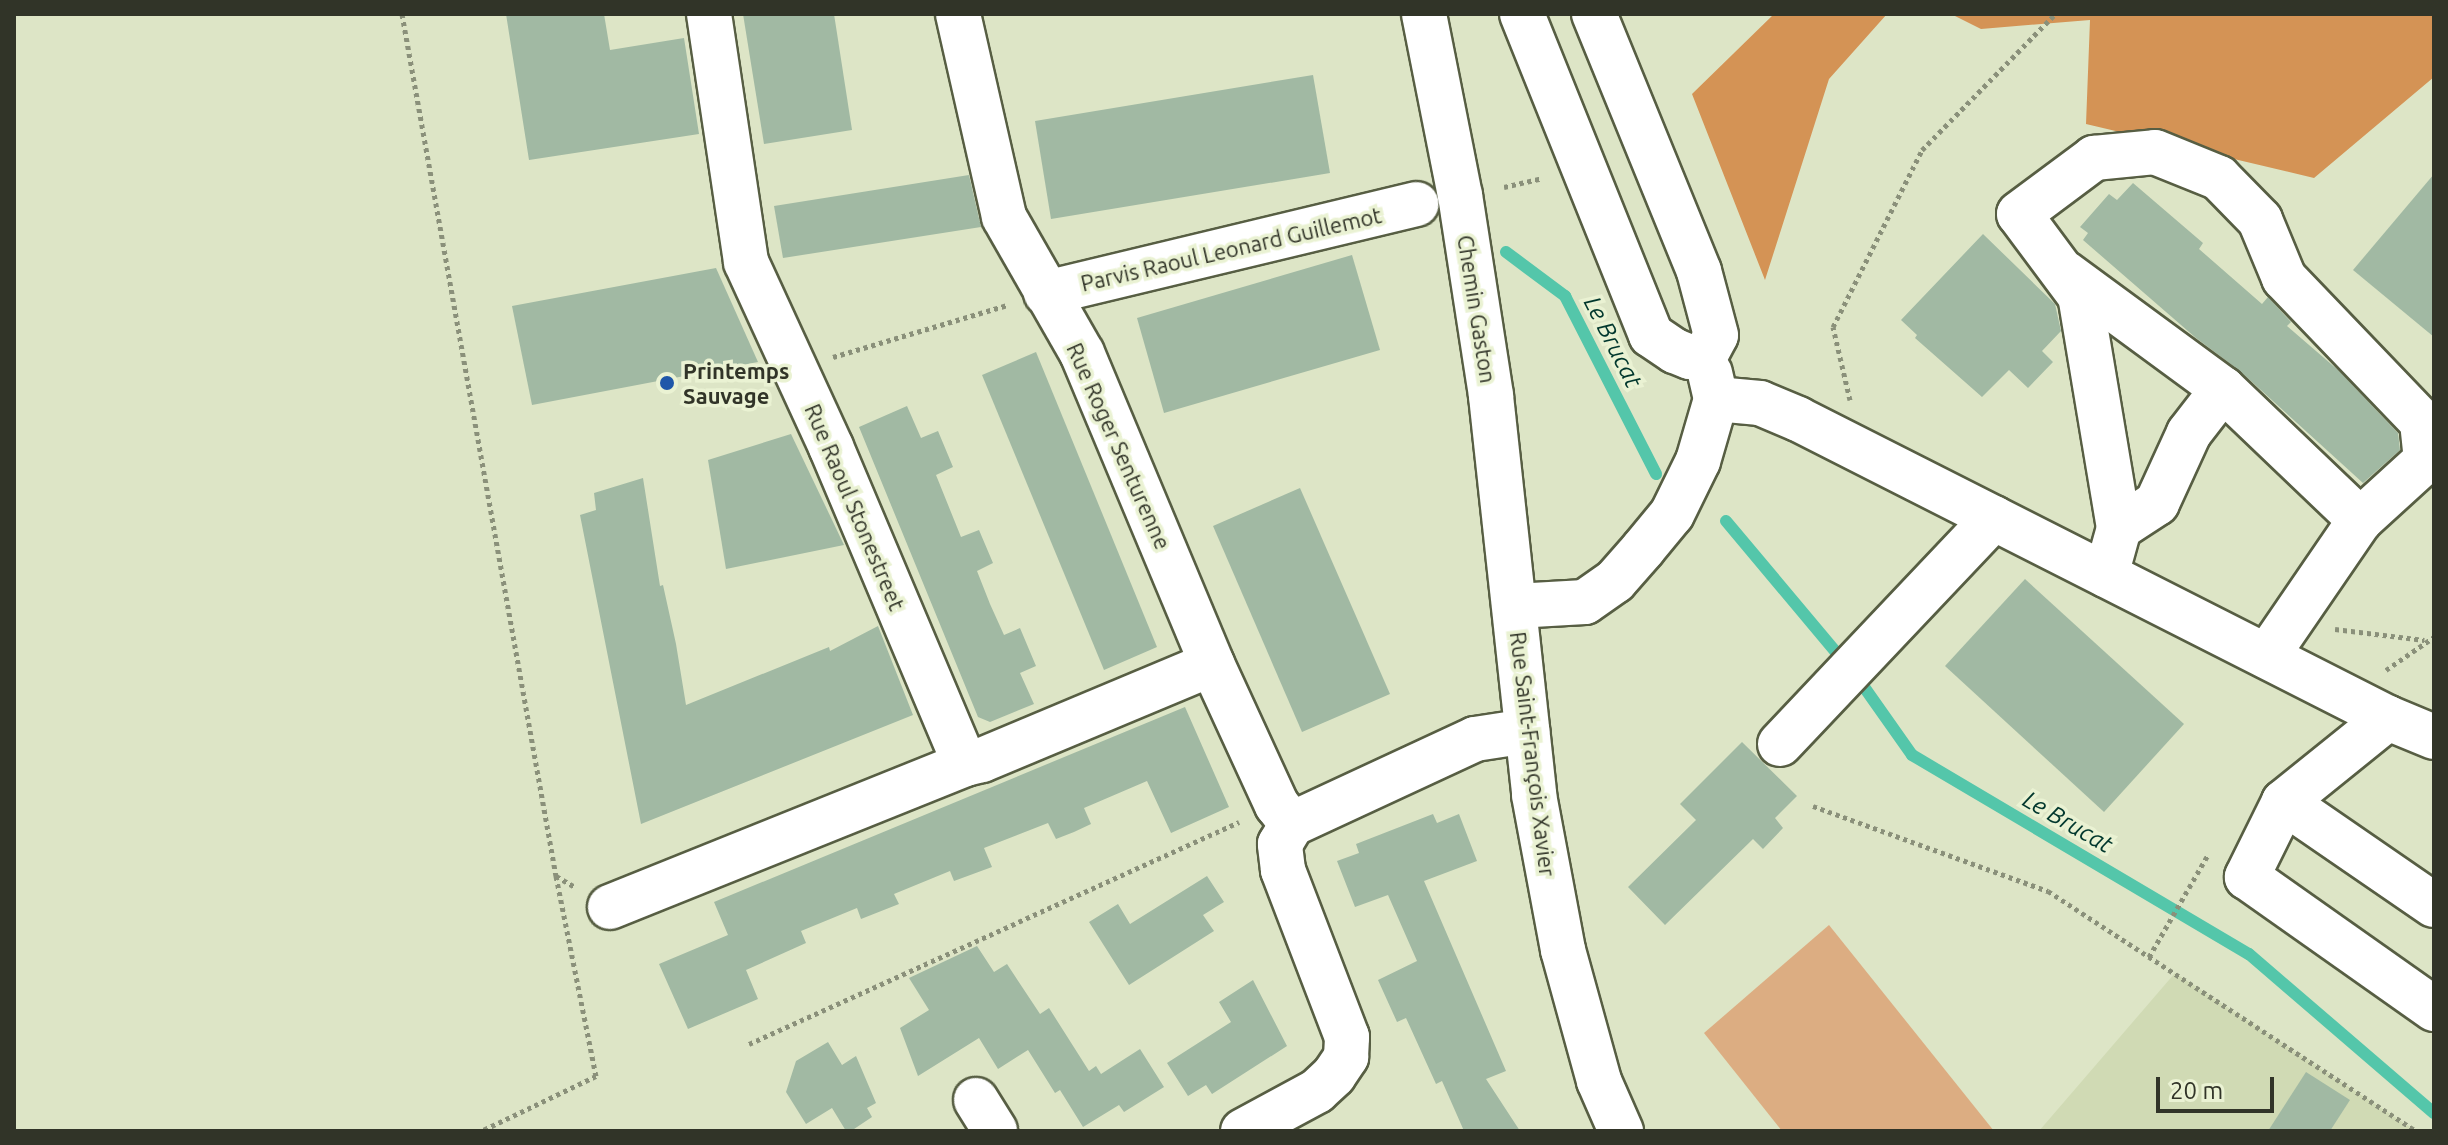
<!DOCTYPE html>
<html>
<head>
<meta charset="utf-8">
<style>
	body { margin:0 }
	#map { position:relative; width:2448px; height:1145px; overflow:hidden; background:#dde5c6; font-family:Ubuntu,sans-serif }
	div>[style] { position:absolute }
	.built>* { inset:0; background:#d0dab4 }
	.green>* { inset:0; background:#dcad82 }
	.forest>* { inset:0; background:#d49355 }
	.stream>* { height:12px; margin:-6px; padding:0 6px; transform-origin:6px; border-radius:6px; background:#54c6aa }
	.building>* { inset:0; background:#a1b9a3 }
	.path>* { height:5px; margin-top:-2.5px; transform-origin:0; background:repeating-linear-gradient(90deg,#8a907a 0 4px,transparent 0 8px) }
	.roads { filter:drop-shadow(2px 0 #575e43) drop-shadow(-2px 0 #575e43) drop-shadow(0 2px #575e43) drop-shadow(0 -2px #575e43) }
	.minor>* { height:44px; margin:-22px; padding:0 22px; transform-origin:22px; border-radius:22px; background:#fff }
	.dots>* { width:22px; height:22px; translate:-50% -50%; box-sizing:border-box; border:4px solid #eaf2d3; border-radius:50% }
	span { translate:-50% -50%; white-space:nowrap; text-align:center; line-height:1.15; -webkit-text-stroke:7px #eaf2d3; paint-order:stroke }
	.street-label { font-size:22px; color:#313428 }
	.poi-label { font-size:22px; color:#313428; font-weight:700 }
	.left { translate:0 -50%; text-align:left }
	.water-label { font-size:24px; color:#01372d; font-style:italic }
	.frame { position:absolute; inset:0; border:16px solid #313428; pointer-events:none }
	.scale { position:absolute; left:2156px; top:1077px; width:118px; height:36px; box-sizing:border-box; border:4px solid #313428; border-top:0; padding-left:10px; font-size:24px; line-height:28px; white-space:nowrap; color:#313428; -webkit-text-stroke:6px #eaf2d3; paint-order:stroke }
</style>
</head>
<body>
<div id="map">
	<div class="built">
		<i style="clip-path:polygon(2175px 973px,2416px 1131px,2039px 1131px)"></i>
	</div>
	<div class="green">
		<i style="clip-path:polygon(1829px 925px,1994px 1131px,1782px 1131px,1704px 1033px)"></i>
	</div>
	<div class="forest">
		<i style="clip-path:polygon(1774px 14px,1887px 14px,1829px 79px,1765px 280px,1692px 94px)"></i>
		<i style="clip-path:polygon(1951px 14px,2434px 14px,2434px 77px,2314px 178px,2086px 124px,2090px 20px,1981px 29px)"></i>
	</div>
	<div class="stream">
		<i style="left:1506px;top:252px;width:74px;rotate:36.7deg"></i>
		<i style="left:1565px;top:296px;width:200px;rotate:62.9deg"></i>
		<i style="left:1726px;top:521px;width:204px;rotate:50deg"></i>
		<i style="left:1857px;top:677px;width:95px;rotate:54.8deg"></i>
		<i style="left:1912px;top:755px;width:391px;rotate:30.6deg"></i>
		<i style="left:2249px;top:954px;width:244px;rotate:40.7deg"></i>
	</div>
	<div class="building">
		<i style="clip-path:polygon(506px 14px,604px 14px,610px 50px,684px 38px,699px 134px,529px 160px)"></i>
		<i style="clip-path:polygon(743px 14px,834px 14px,852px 130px,764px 144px)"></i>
		<i style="clip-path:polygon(1313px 75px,1330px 173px,1051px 219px,1035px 121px)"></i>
		<i style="clip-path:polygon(2434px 174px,2434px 337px,2353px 270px)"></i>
		<i style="clip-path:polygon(969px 175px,981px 227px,783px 258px,774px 206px)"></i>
		<i style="clip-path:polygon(2133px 183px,2203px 243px,2199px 249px,2262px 304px,2268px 297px,2291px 322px,2287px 326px,2338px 370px,2398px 433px,2400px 450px,2363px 483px,2240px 371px,2196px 338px,2083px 240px,2088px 233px,2080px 227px,2109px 194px,2117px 200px)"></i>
		<i style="clip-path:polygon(1983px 234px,2055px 304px,2061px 331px,2042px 351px,2053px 362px,2028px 388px,2009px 370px,1982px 397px,1915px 338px,1917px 335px,1901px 320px)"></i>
		<i style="clip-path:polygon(1352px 255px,1380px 350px,1164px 413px,1137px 318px)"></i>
		<i style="clip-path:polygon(716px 268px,758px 362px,532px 405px,512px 306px)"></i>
		<i style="clip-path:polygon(1036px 352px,1157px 647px,1104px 670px,982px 375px)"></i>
		<i style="clip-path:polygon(907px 406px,921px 438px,938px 431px,953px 467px,936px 475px,961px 537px,979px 530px,993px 563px,977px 571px,990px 604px,1004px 635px,1020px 628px,1036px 666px,1020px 673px,1034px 704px,990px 722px,978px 717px,859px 427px)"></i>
		<i style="clip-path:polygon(791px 434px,844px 545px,726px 569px,708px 460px)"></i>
		<i style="clip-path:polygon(643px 478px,660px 586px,663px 585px,676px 644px,686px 705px,829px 647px,830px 651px,878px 626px,913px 715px,641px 824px,580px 515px,596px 510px,594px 493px)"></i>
		<i style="clip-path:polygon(1300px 488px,1390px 694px,1302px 732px,1213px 526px)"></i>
		<i style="clip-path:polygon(2025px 579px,2184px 724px,2104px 812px,1945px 666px)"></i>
		<i style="clip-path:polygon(1185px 707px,1229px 807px,1171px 833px,1147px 781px,1084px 808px,1091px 824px,1074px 832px,1056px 839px,1048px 823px,984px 848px,992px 867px,954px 881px,950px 871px,894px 894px,899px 904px,861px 919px,857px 908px,801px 931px,806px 943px,746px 970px,758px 999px,688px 1029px,659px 964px,728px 935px,714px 902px)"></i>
		<i style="clip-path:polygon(1742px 742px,1797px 796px,1775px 818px,1783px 828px,1763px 849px,1753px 839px,1665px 925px,1628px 887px,1696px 820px,1680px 804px)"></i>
		<i style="clip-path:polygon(1433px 814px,1437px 823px,1459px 814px,1477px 861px,1424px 881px,1506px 1071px,1486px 1079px,1520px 1131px,1464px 1131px,1442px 1081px,1436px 1084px,1406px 1018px,1397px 1022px,1378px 980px,1417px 961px,1388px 895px,1355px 907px,1337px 861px,1359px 853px,1356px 844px)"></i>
		<i style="clip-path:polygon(1207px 876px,1224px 902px,1203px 915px,1214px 931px,1129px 985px,1089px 922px,1118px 904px,1130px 924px)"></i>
		<i style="clip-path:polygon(977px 946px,994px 972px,1007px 964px,1040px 1014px,1049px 1008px,1089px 1071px,1096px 1066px,1101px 1074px,1140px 1049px,1164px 1087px,1124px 1112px,1119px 1105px,1083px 1127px,1060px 1090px,1055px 1093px,1028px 1050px,998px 1069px,979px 1038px,918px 1076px,900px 1028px,929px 1010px,909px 978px)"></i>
		<i style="clip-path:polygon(1253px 980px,1287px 1046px,1212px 1094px,1206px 1085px,1188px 1096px,1167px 1063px,1231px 1022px,1219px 1002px)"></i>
		<i style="clip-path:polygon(828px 1042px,842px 1065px,856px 1056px,876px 1103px,867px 1108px,872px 1117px,851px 1131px,846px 1131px,832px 1108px,806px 1124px,786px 1092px,796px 1061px)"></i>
		<i style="clip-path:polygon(2306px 1072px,2350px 1100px,2330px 1131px,2268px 1131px)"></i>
	</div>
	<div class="path">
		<i style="left:402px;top:14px;width:876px;rotate:79.87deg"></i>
		<i style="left:556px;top:876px;width:204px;rotate:78.7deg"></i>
		<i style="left:596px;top:1076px;width:127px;rotate:154.4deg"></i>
		<i style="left:1504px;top:187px;width:39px;rotate:-13deg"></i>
		<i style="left:833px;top:357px;width:182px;rotate:-16.6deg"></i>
		<i style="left:1850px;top:400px;width:75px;rotate:-103.1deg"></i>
		<i style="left:1833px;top:327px;width:198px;rotate:-63.3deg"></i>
		<i style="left:1922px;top:150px;width:190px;rotate:-45.6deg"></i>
		<i style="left:2335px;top:629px;width:90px;rotate:7deg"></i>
		<i style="left:2386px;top:670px;width:58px;rotate:-34.5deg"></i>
		<i style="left:1813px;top:806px;width:250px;rotate:19.9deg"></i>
		<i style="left:2048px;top:891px;width:439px;rotate:33.1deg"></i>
		<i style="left:556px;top:876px;width:22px;rotate:30deg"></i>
		<i style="left:2149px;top:957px;width:118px;rotate:-60deg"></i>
		<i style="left:749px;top:1044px;width:538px;rotate:-24.37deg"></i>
	</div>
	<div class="roads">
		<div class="minor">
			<i style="left:709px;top:14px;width:251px;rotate:81.5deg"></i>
			<i style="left:746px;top:262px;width:204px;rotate:65.3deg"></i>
			<i style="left:831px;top:447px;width:344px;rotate:67.1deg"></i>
			<i style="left:965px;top:764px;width:17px;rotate:-13deg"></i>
			<i style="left:982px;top:760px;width:249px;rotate:-22.7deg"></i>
			<i style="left:958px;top:14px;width:208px;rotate:77.2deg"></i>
			<i style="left:1004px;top:217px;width:157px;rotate:60.2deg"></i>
			<i style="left:1082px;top:353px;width:337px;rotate:67.3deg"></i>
			<i style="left:1212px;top:664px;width:155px;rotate:65.3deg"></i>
			<i style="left:1277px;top:805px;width:24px;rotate:52deg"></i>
			<i style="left:1424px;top:14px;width:185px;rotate:78.8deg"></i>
			<i style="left:1460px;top:195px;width:203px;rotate:81.2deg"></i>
			<i style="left:1491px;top:396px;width:401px;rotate:83.8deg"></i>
			<i style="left:1534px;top:795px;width:158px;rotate:79.4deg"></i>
			<i style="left:1563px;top:950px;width:136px;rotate:74.6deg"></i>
			<i style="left:1599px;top:1081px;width:55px;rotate:66.3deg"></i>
			<i style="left:1522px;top:14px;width:346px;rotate:68.1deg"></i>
			<i style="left:1651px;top:335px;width:29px;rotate:34deg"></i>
			<i style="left:1675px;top:351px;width:16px;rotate:22deg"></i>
			<i style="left:1690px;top:357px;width:16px;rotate:-11deg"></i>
			<i style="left:1706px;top:354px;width:21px;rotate:-62deg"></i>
			<i style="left:1716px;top:335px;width:66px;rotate:-104.9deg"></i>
			<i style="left:1699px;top:271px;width:278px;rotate:-112.2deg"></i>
			<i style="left:2065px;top:273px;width:196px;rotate:36.3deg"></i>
			<i style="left:2223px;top:389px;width:56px;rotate:127.7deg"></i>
			<i style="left:2189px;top:433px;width:77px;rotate:114.6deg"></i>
			<i style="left:2157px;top:503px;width:45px;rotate:146.7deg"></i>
			<i style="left:1046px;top:293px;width:381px;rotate:-13.5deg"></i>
			<i style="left:2223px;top:389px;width:190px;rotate:43.7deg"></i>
			<i style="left:1716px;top:399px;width:44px;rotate:5.2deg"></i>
			<i style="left:1760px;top:403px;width:41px;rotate:22.8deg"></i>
			<i style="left:1798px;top:419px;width:661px;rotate:26.87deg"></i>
			<i style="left:2106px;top:575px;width:49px;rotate:-74.5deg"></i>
			<i style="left:2119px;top:528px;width:235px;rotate:-99.5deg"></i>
			<i style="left:2080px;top:296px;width:102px;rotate:-126.6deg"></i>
			<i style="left:2019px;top:214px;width:94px;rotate:-36.7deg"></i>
			<i style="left:2094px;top:158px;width:61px;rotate:-5.6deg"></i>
			<i style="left:2155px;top:152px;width:69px;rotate:22.1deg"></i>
			<i style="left:2219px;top:178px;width:59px;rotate:45.7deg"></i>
			<i style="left:2260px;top:220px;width:63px;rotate:67.5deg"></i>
			<i style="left:2284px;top:278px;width:199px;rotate:46.2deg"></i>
			<i style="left:2422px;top:422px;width:38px;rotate:84deg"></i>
			<i style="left:2426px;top:460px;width:89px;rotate:137.7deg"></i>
			<i style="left:2360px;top:520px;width:165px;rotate:124.4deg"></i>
			<i style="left:1515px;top:606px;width:70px;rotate:-3.3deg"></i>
			<i style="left:1585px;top:602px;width:37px;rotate:-35deg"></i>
			<i style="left:1615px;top:581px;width:43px;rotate:-48.8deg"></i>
			<i style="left:1643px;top:549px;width:45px;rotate:-50.4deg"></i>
			<i style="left:1672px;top:514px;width:59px;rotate:-63.9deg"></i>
			<i style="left:1698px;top:461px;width:65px;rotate:-73.8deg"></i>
			<i style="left:1716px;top:399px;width:27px;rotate:-103deg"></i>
			<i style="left:2434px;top:737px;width:50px;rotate:-157.6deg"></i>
			<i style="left:2388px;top:718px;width:134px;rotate:141.1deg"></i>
			<i style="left:2284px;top:802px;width:182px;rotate:34.5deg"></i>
			<i style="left:1780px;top:744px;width:311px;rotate:-46.6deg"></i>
			<i style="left:2284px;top:802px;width:84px;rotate:116.3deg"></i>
			<i style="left:2247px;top:877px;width:229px;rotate:35.2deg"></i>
			<i style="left:610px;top:907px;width:383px;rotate:-21.9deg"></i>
			<i style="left:976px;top:1100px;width:36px;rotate:58deg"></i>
			<i style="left:1243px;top:1131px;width:84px;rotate:-28.4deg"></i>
			<i style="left:1317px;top:1091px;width:23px;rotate:-43deg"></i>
			<i style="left:1334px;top:1075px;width:22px;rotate:-56deg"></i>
			<i style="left:1346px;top:1057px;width:20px;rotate:-87deg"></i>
			<i style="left:1347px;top:1037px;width:179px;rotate:-111deg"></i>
			<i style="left:1283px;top:870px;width:26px;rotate:-97deg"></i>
			<i style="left:1280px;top:844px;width:23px;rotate:-59deg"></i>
			<i style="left:1292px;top:824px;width:202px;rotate:-24.9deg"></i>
			<i style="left:1475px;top:739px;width:53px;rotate:-8.7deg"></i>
		</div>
	</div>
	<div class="dots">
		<i style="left:667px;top:383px;background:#1f57a9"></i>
	</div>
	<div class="street-label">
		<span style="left:1231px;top:249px;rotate:-13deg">Parvis Raoul Leonard Guillemot</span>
		<span style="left:1477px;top:309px;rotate:81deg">Chemin Gaston</span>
		<span style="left:1119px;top:446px;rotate:66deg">Rue Roger Senturenne</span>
		<span style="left:855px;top:507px;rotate:67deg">Rue Raoul Stonestreet</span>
		<span style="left:1533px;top:754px;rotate:83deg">Rue Saint-François Xavier</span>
	</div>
	<div class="poi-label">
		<span class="left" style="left:683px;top:383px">Printemps<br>Sauvage</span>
	</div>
	<div class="water-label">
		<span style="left:1613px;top:342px;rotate:63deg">Le Brucat</span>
		<span style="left:2068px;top:822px;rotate:30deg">Le Brucat</span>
	</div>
	<div class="frame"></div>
	<div class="scale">20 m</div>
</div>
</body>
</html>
